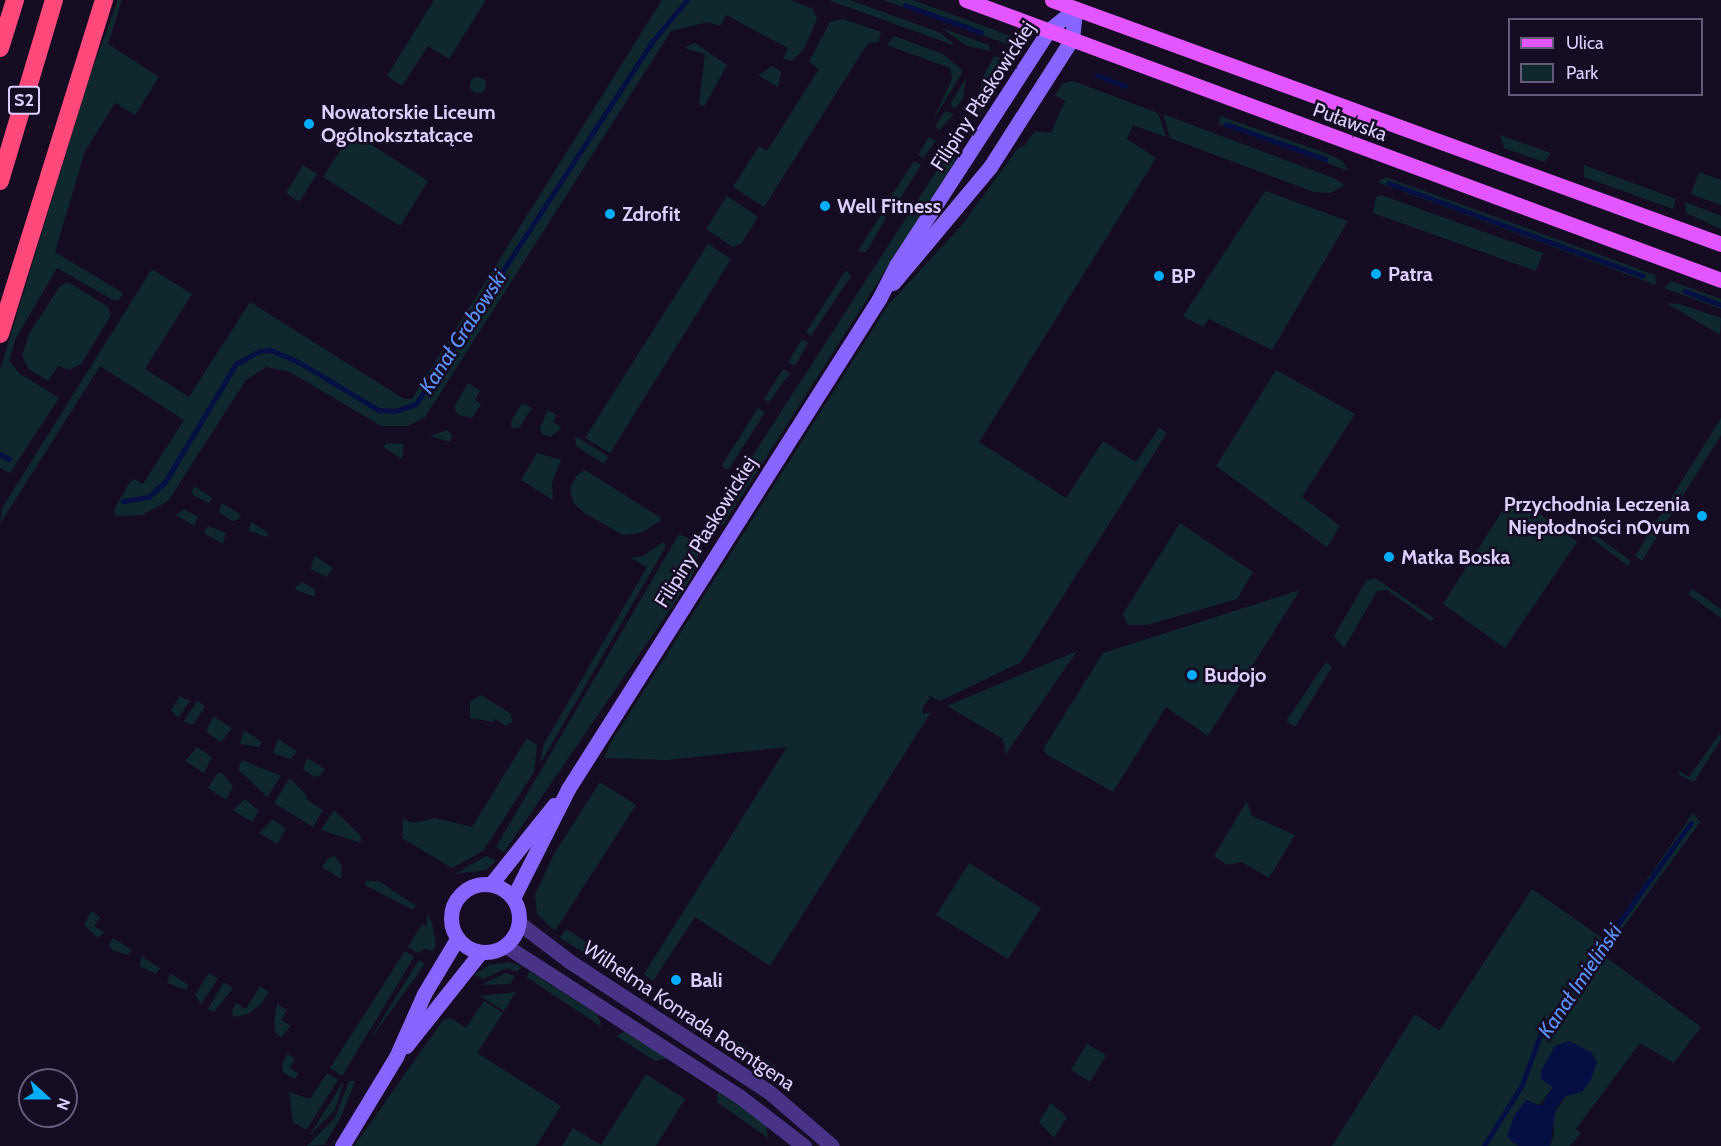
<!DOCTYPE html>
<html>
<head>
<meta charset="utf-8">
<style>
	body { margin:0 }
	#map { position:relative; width:1721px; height:1146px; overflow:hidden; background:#150c23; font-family:Cabin,sans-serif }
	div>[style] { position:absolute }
	.green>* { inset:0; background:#0f282e }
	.round { border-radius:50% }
	.water>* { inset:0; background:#060f43 }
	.stream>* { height:4.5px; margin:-2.25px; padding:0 2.25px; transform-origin:2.25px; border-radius:2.25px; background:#060f43 }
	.tertiary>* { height:15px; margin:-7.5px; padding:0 7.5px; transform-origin:7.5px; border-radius:7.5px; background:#483386 }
	.secondary>* { height:15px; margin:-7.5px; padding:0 7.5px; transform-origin:7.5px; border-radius:7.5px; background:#8965ff }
	.secondary>.ring { margin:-7.5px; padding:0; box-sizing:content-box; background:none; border:15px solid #8965ff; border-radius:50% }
	.primary>* { height:15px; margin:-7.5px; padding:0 7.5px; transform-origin:7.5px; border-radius:7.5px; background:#e355ff }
	.motorway>* { height:18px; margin:-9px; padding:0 9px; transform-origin:9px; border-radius:9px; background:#ff497b }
	.dots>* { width:16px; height:16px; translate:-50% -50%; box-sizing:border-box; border:3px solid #150c23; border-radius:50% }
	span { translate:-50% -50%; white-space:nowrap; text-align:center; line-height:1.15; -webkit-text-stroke:5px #150c23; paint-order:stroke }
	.shield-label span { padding:2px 4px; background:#150c23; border:2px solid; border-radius:4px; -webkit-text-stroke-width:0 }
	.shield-label { font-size:18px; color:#deceff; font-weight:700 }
	.street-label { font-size:20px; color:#deceff }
	.poi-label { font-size:20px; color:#deceff; font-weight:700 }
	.left { translate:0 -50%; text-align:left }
	.right { translate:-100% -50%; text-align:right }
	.water-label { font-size:21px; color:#5c92ff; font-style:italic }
	.legend { position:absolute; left:1508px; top:18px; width:195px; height:78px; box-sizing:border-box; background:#150c23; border:2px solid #655a7b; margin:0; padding:8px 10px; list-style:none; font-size:18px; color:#deceff }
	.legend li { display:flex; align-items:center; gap:12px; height:30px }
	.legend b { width:30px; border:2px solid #655a7b }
	.north { position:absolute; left:18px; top:1068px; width:60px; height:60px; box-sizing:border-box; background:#150c23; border:2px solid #655a7b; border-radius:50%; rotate:111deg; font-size:16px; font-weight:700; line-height:24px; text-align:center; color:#deceff }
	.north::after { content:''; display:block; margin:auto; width:21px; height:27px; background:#00adf9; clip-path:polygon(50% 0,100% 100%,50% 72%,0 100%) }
</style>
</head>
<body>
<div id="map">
	<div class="green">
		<i style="clip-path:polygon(118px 0,122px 0,108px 44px,159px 77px,135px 115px,115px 103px,85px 151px,55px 252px,123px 293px,119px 300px,113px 300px,57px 268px,16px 338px,9px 361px,19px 373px,59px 398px,10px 473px,0 468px,0 370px,89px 78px)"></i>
		<i style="clip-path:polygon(434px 0,486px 0,449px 59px,428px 46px,402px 86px,387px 76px)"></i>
		<i style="clip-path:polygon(662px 0,791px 0,813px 9px,817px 19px,804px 49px,792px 61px,783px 59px,788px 48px,726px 15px,720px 26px,708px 22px,671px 31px,425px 417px,408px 426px,381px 426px,290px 372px,266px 367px,246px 380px,168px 501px,142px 515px,116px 516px,114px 509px,129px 484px,134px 479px,143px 484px,184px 420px,100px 366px,0 524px,2px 508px,152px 269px,192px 294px,145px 369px,189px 397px,250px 302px,404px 399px,412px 399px)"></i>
		<i style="clip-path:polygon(828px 0,850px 0,941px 33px,956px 46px)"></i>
		<i style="clip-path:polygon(883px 0,913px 0,1011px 36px,1019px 48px)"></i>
		<i style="clip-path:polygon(843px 19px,881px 32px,878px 42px,868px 43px,764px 207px,733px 187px,759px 146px,767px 151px,819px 69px,809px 62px,830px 22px)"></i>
		<i style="clip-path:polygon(942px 28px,989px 45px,990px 51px,967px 46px)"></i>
		<i style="clip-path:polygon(894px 36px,943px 54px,963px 71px,932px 122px,952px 79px,950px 68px,887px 45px)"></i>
		<i style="clip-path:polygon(695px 43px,727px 65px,704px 107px,699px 104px,705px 54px,684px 48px)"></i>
		<i style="clip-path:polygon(994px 56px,1008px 61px,1007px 68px,995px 86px,979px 96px,982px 79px)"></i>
		<i style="clip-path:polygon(773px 66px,781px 72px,778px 87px,758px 75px)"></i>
		<i class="round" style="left:470px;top:77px;width:16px;height:16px"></i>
		<i style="clip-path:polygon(966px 78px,963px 99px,955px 109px,950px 104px)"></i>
		<i style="clip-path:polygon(1073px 81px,1158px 113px,1166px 137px,1133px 125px,1127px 139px,1156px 158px,979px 442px,1066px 498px,1103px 441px,1136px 462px,1159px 428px,1167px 433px,1021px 662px,940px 701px,928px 695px,930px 698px,922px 708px,923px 714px,931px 712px,770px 966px,695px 917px,653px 981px,644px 974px,787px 747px,667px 760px,604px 758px,610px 744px,889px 304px,962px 225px,1018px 148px,1024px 146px,1035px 131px,1051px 133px,1065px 101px,1055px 95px,1063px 83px)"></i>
		<i style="clip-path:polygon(992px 92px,977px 115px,967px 117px,976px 101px)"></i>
		<i style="clip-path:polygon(945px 111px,954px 114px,940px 130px,935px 127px)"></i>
		<i style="clip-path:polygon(1163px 114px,1336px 179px,1344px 185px,1331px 193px,1314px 192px,1170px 138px)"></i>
		<i style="clip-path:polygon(1220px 116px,1326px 153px,1341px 160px,1349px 171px,1219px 124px)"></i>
		<i style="clip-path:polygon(352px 132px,428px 181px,400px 226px,323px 177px)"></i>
		<i style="clip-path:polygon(1500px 135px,1551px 153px,1544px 162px,1504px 148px)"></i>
		<i style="clip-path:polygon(929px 137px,936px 141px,923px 158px,918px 155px)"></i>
		<i style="clip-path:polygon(950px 150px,956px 155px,955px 161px,723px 525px,711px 526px,710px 517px,728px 494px)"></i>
		<i style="clip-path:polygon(914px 161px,921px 165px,896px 205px,886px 204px)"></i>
		<i style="clip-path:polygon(303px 165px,317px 174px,299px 202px,286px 193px)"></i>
		<i style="clip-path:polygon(1584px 165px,1676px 199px,1673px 209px,1584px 177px)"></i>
		<i style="clip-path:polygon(1699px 172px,1721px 180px,1721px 205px,1691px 194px)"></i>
		<i style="clip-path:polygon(1386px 177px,1655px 275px,1656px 285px,1377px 182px)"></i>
		<i style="clip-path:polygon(1265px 191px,1348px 221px,1272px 350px,1209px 319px,1203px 327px,1183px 316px)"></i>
		<i style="clip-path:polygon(1381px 195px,1543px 253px,1536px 271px,1373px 213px,1376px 197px)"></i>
		<i style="clip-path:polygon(727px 196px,758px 217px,741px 244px,733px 247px,706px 229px)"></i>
		<i style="clip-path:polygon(1685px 202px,1721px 216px,1721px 229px,1686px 213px)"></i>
		<i style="clip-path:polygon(882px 213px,886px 218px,866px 252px,858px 251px)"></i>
		<i style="clip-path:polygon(708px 244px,731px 259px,610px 453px,585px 438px)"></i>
		<i style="clip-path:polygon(846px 270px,851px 276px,811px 336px,806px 332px)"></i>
		<i style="clip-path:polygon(1671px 281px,1721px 299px,1721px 309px,1664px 288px)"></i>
		<i style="clip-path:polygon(68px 282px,108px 307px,111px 315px,81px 364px,69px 370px,58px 366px,48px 381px,29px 369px,22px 356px,29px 334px,60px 286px)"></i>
		<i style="clip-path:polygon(1666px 303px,1679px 304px,1721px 318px,1720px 335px)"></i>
		<i style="clip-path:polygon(802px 339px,808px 343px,795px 366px,788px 362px)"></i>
		<i style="clip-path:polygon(783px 369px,790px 373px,769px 402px,764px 399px)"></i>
		<i style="clip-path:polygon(1276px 370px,1355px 414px,1302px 497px,1340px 526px,1327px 547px,1216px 466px)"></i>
		<i style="clip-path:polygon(468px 383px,480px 391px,475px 400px,481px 404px,472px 418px,458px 415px,454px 407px)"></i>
		<i style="clip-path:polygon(522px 403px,532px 408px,519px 428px,511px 428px,511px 421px)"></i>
		<i style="clip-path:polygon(758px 408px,765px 412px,729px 469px,724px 469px,722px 465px)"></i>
		<i style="clip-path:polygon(548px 410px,557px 415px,553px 422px,562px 428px,550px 437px,542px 434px,540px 428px)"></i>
		<i style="clip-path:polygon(1721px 418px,1721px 435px,1642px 561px,1635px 556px)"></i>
		<i style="clip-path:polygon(447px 430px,452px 435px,450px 442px,430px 436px)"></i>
		<i style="clip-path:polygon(575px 436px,608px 456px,604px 464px,576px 446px)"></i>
		<i style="clip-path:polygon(387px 443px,404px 444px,402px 459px,383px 447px)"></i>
		<i style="clip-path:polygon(537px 453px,561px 460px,552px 483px,553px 500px,521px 480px)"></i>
		<i style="clip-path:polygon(585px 470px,661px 518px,660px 521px,641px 533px,623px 535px,586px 514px,574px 504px,570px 489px,576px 476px)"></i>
		<i style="clip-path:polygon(194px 486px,212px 498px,209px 503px,191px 494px)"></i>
		<i style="clip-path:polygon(1513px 494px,1577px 542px,1505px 648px,1443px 604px)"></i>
		<i style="clip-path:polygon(222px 503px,241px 515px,238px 520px,232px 521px,219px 512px)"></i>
		<i style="clip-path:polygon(184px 509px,198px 517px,194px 526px,176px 515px)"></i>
		<i style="clip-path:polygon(251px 522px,269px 533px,267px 537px,249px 531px)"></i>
		<i style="clip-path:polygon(1180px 523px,1253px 572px,1237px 599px,1147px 625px,1128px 625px,1123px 614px)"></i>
		<i style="clip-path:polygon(208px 526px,226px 533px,223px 544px,204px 533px)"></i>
		<i style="clip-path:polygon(679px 534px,688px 538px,698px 552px,697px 564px,689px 582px,504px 852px,496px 847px)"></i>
		<i style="clip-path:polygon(1594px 534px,1631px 561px,1628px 566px,1591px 538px)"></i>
		<i style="clip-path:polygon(663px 542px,666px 546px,540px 764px,544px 744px,647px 567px,631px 558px,643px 556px)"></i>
		<i style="clip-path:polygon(315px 556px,333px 568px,327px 577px,310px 569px)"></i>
		<i style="clip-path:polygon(1375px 578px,1434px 618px,1432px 622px,1387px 590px,1377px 591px,1344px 648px,1334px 636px,1366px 581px)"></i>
		<i style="clip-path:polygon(302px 582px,315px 589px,315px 597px,294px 589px)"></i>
		<i style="clip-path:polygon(1692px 589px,1721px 609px,1721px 618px,1688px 594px)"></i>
		<i style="clip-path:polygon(1300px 590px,1208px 736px,1166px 707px,1113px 792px,1046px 754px,1043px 749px,1103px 653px)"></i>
		<i style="clip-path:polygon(1077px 651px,1006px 754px,1003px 739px,947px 706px)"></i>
		<i style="clip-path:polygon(1326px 662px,1332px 667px,1295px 727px,1286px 721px)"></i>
		<i style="clip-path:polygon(481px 695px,511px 714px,512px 722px,506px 726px,495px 719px,493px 722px,470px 718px,470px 702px)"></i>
		<i style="clip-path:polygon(180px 696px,190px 701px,178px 718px,171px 710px)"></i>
		<i style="clip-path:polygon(197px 701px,205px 706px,194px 724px,189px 724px,184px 721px)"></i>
		<i style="clip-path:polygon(213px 716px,232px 728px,221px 742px,206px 732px)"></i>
		<i style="clip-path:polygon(244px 730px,262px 742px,259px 747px,240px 744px)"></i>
		<i style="clip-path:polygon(1720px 733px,1721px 739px,1694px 782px,1678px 774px,1679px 771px,1689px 777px)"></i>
		<i style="clip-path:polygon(527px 738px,537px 745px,534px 772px,483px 851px,452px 868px,402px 838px,403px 818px,412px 823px,435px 818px,472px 827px)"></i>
		<i style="clip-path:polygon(278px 739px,297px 751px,291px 759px,273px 753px)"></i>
		<i style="clip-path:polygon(197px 747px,212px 757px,204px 773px,185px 761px)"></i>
		<i style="clip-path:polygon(307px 758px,325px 769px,321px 775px,314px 777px,303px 769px)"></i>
		<i style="clip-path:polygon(242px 760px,281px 776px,267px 797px,238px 769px)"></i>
		<i style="clip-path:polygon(222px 773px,233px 787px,226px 800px,208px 788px,217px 774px)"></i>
		<i style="clip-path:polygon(290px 778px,307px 796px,306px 799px,323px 810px,313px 827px,274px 803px)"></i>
		<i style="clip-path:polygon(600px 782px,636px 805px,555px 931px,537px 914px,535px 895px,554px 854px)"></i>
		<i style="clip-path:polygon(245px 799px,259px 811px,252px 822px,233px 810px)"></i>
		<i style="clip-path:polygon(1247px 801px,1252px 816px,1295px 835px,1269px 878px,1242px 862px,1227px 865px,1214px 856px)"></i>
		<i style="clip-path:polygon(334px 810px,361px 836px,361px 843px,321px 830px)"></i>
		<i style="clip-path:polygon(1693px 813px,1700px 822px,1603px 955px,1701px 1027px,1674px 1063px,1640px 1043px,1576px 1129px,1581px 1133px,1570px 1146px,1550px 1146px,1554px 1135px,1553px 1116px,1566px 1096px,1553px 1087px,1511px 1142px,1519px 1146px,1332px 1146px,1415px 1014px,1439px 1031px,1532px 889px,1605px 940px)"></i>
		<i style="clip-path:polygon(273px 819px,286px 829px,277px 844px,259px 833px)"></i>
		<i style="clip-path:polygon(335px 856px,342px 867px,341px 879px,322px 867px,328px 858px)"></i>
		<i style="clip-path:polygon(486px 856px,496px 861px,486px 870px,455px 874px)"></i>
		<i style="clip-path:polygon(969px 863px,1041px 908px,1008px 959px,936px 915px)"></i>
		<i style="clip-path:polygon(366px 881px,379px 881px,416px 906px,413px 910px,365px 885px)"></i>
		<i style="clip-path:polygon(91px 911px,100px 917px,94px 926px,104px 932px,98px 938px,84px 925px)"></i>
		<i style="clip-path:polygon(427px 914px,432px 922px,436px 944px,433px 951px,424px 949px,418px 953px,408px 947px,422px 924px,427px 927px)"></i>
		<i style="clip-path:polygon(566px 929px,626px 968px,627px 979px,560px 938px)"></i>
		<i style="clip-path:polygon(113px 938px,132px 950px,128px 955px,112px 950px,109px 944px)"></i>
		<i style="clip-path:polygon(405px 951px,414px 957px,342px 1076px,330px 1068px)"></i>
		<i style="clip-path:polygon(141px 956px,160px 968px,156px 974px,140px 966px)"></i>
		<i style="clip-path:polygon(419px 960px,425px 964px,367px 1044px)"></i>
		<i style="clip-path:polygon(508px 962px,522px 966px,517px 972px,507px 968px,483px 979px,474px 975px,489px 965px)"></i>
		<i style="clip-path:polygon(530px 971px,597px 1014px,602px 1027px,526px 977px)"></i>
		<i style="clip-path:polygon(170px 973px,188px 985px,186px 990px,167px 983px)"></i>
		<i style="clip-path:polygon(209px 973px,218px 979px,201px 1004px,195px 995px)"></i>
		<i style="clip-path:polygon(506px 973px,515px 976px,510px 984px,481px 985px)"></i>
		<i style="clip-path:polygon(224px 982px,233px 988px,214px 1012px,208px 1009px)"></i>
		<i style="clip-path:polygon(260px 986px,269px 992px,261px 1004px,248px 1014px,234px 1017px,232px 1011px,236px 1003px,246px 1009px)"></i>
		<i style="clip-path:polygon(516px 992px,504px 1011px,480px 996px)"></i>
		<i style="clip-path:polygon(674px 1000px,713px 1026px,712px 1030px,658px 1002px)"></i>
		<i style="clip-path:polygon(484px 1001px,503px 1013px,477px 1053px,561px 1106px,536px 1146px,354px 1146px,444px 1019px,451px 1018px,466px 1028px)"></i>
		<i style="clip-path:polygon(277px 1004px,287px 1010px,281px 1020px,291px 1026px,281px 1037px,276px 1034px,274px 1023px)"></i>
		<i style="clip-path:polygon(720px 1030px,754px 1052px,752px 1057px,716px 1035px)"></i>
		<i style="clip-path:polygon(624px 1032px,629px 1032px,667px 1058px,655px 1061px,616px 1036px)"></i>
		<i style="clip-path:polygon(1087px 1044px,1106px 1055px,1090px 1082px,1071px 1070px)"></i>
		<i style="clip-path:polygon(287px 1054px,295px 1059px,290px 1068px,299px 1074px,294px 1079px,283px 1072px,282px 1064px)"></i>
		<i style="clip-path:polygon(760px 1056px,776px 1067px,779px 1076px,757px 1062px)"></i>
		<i style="clip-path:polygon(327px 1073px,338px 1080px,306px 1130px,293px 1122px,289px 1092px,310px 1099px)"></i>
		<i style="clip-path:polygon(646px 1074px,685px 1099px,656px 1146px,562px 1146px,573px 1128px,601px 1145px)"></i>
		<i style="clip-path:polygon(344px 1081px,335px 1110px,309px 1136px)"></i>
		<i style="clip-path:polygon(349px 1081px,355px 1081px,341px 1117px,324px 1145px,307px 1146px,335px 1118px)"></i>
		<i style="clip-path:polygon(718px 1091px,766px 1124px,768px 1138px,717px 1102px)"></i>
		<i style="clip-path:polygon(1051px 1103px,1067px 1117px,1054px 1138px,1039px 1122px)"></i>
	</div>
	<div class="water">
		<i style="clip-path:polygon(1569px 1041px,1591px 1052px,1597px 1062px,1591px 1080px,1582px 1092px,1566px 1096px,1556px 1108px,1550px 1146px,1519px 1146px,1507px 1137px,1514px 1116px,1526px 1100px,1541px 1106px,1553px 1087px,1541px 1079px,1541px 1071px,1555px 1046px)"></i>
	</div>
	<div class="stream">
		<i style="left:905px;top:5px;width:81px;rotate:19.6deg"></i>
		<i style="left:1097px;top:75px;width:30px;rotate:21deg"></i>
		<i style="left:1226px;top:124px;width:105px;rotate:19.5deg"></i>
		<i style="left:1389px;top:183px;width:270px;rotate:20.1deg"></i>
		<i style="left:1685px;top:291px;width:39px;rotate:21deg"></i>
		<i style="left:0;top:454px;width:10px;rotate:29deg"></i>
		<i style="left:123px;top:501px;width:26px;rotate:-9deg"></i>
		<i style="left:149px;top:497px;width:22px;rotate:-43deg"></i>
		<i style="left:165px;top:482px;width:138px;rotate:-59deg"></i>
		<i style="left:236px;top:364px;width:26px;rotate:-29deg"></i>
		<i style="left:259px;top:351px;width:12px;rotate:-5deg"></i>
		<i style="left:271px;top:350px;width:28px;rotate:23deg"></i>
		<i style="left:297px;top:361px;width:96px;rotate:30.9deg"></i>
		<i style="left:379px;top:410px;width:17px;rotate:3deg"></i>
		<i style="left:396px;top:411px;width:21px;rotate:-19deg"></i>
		<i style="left:416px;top:404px;width:432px;rotate:-56.9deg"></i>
		<i style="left:652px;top:42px;width:55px;rotate:-50.2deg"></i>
		<i style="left:1484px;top:1146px;width:72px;rotate:-58.1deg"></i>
		<i style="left:1522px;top:1085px;width:59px;rotate:-70deg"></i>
		<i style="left:1542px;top:1030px;width:255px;rotate:-54.3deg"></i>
	</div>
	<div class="tertiary">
		<i style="left:519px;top:923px;width:63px;rotate:37.2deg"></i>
		<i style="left:569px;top:961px;width:238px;rotate:33.2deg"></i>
		<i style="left:768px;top:1091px;width:84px;rotate:40.7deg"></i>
		<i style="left:506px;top:946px;width:277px;rotate:32.8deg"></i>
		<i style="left:739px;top:1096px;width:82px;rotate:37.6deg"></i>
	</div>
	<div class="secondary">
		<i style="left:893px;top:283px;width:151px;rotate:-50.1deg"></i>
		<i style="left:990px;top:167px;width:152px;rotate:-57.4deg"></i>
		<i style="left:1072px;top:39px;width:30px;rotate:-84deg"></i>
		<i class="ring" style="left:451px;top:884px;width:53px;height:53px"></i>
		<i style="left:491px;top:884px;width:101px;rotate:-51.4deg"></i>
		<i style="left:513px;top:898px;width:122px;rotate:-63.2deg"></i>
		<i style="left:568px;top:789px;width:580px;rotate:-57.6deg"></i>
		<i style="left:879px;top:299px;width:39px;rotate:-63deg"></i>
		<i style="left:897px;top:264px;width:279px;rotate:-57deg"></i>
		<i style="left:1049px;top:30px;width:33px;rotate:-39deg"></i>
		<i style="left:406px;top:1046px;width:119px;rotate:-51.5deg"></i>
		<i style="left:342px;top:1146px;width:104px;rotate:-58.8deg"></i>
		<i style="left:396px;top:1057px;width:69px;rotate:-66deg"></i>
		<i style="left:424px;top:994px;width:64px;rotate:-59deg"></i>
	</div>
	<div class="primary">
		<i style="left:966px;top:0;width:805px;rotate:20.35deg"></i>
		<i style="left:1052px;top:0;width:712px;rotate:20.04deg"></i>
	</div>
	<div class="motorway">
		<i style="left:0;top:48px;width:50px;rotate:-72.6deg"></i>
		<i style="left:0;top:181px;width:189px;rotate:-73.4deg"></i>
		<i style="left:0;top:334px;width:350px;rotate:-72.7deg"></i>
	</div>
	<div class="dots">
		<i style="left:309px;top:124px;background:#00adf9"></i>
		<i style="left:825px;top:206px;background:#00adf9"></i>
		<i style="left:610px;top:214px;background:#00adf9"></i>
		<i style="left:1376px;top:274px;background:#00adf9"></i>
		<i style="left:1159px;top:276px;background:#00adf9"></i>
		<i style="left:1702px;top:516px;background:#00adf9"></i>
		<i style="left:1389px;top:557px;background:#00adf9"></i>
		<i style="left:1192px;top:675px;background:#00adf9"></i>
		<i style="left:676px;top:980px;background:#00adf9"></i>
	</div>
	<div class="shield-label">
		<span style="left:24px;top:100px">S2</span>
	</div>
	<div class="street-label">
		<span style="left:983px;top:96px;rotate:-57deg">Filipiny Płaskowickiej</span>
		<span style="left:1350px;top:122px;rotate:20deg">Puławska</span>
		<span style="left:706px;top:532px;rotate:-58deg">Filipiny Płaskowickiej</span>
		<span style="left:689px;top:1016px;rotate:34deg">Wilhelma Konrada Roentgena</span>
	</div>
	<div class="poi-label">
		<span class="left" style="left:321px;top:124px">Nowatorskie Liceum<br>Ogólnokształcące</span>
		<span class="left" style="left:837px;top:206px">Well Fitness</span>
		<span class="left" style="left:622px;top:214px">Zdrofit</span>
		<span class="left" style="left:1388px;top:274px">Patra</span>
		<span class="left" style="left:1171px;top:276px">BP</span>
		<span class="right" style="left:1690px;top:516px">Przychodnia Leczenia<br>Niepłodności nOvum</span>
		<span class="left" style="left:1401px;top:557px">Matka Boska</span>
		<span class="left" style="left:1204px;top:675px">Budojo</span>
		<span class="left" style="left:690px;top:980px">Bali</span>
	</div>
	<div class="water-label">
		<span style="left:463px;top:332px;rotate:-57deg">Kanał Grabowski</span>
		<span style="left:1580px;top:981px;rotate:-56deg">Kanał Imieliński</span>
	</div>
	<ul class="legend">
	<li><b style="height:8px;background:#e355ff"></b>Ulica</li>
	<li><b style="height:16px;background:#0f282e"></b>Park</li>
	</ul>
	<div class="north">N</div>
</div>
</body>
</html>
